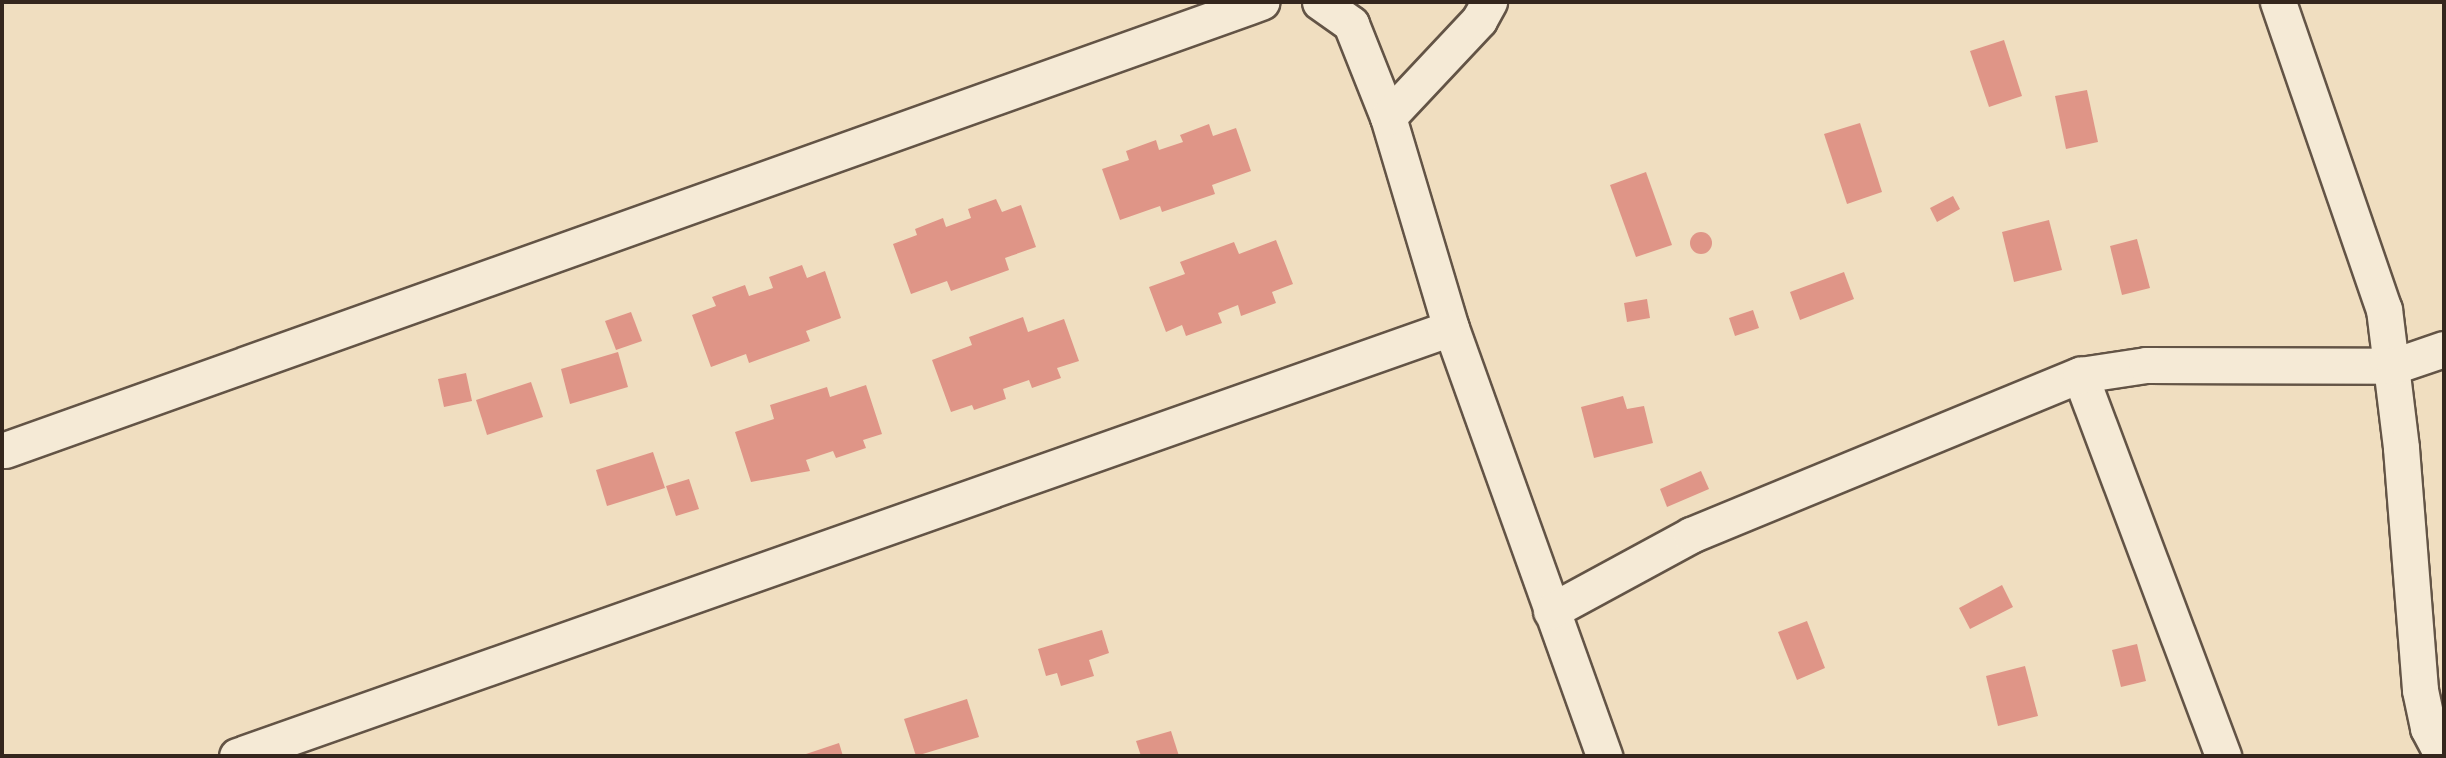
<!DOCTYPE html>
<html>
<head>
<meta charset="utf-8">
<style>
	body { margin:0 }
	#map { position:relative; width:2446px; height:758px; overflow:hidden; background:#f0dec0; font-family:"IM FELL English",serif }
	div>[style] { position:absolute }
	.building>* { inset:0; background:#df9587 }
	.round { border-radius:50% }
	.roads { filter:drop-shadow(2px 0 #635446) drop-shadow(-2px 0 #635446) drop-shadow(0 2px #635446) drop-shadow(0 -2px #635446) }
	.minor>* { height:35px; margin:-17.5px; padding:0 17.5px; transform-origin:17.5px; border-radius:17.5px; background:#f5ead6 }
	span { translate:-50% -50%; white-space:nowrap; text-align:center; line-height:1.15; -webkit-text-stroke:5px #f5ead6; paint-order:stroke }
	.frame { position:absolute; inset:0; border:4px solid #34261d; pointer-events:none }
</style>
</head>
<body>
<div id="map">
	<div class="building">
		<i style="clip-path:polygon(2004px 40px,2022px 96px,1989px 107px,1970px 51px)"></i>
		<i style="clip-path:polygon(2087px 90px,2098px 142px,2066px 149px,2055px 96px)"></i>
		<i style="clip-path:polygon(1860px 123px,1882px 192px,1847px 204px,1824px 134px)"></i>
		<i style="clip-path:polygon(1209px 124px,1213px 136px,1236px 128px,1251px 171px,1212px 185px,1215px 194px,1162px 212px,1160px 206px,1120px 220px,1102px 169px,1129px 160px,1126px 151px,1156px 140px,1159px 150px,1183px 142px,1180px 135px)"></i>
		<i style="clip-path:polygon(1646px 172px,1672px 245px,1636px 257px,1610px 185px)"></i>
		<i style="clip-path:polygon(1953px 196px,1960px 209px,1937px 222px,1930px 208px)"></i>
		<i style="clip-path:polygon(996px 199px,1002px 212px,1021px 205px,1036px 247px,1005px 258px,1009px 270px,951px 291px,947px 281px,911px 294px,893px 244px,917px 235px,915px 229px,943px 218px,946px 227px,971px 218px,968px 209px)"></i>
		<i style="clip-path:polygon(2049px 220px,2062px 270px,2014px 282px,2002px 232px)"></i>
		<i class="round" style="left:1690px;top:232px;width:22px;height:22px"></i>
		<i style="clip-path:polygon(2137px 239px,2150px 288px,2122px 295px,2110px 246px)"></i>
		<i style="clip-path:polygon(1276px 240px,1293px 284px,1272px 292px,1276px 303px,1241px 316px,1238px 305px,1218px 313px,1222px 323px,1186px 336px,1182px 325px,1166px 332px,1149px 287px,1185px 274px,1180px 262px,1234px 242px,1239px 254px)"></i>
		<i style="clip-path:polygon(802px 265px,807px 278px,825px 271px,841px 318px,806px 331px,810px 341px,749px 363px,746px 354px,711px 367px,692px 315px,716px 306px,712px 297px,745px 285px,749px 296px,773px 288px,769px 277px)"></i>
		<i style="clip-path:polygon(1844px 272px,1854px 299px,1800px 320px,1790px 292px)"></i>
		<i style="clip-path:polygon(1647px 299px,1650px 318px,1627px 322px,1624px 303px)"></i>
		<i style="clip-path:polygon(1753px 310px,1759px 328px,1735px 336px,1729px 318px)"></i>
		<i style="clip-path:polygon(631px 312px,642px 341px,616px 350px,605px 321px)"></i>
		<i style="clip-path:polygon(1023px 317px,1028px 332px,1064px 319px,1079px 361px,1057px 368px,1061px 378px,1032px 388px,1029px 380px,1003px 389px,1006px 399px,974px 410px,972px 405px,951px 412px,932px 360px,972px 345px,969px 337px)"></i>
		<i style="clip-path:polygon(618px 352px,628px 387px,570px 404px,561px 369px)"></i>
		<i style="clip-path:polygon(466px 373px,472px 401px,444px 407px,438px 379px)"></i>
		<i style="clip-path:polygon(531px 382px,543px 417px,487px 435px,476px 400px)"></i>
		<i style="clip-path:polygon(866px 385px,882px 434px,863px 440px,866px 448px,836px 458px,833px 451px,806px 460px,810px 471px,751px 482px,735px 432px,774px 419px,770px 405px,827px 387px,830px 397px)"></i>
		<i style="clip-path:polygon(1623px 396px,1627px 409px,1644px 406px,1653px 443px,1594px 458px,1581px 407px)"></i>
		<i style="clip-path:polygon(653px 452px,665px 488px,607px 506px,596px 470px)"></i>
		<i style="clip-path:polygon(1701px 471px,1709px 489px,1667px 507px,1660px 489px)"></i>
		<i style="clip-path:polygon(689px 479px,699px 509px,676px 516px,666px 486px)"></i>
		<i style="clip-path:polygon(2002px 585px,2013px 607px,1970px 629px,1959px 608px)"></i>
		<i style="clip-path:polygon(1807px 621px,1825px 668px,1797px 680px,1778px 632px)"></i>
		<i style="clip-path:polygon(1102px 630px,1109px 653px,1089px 660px,1094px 676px,1061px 686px,1057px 673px,1046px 676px,1038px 649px)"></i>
		<i style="clip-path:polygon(2137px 644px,2146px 681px,2121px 687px,2112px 650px)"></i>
		<i style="clip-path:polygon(2025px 666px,2038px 716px,1998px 726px,1986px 676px)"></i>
		<i style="clip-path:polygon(967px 699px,979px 737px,916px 756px,904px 719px)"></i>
		<i style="clip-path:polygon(1171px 731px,1179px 756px,1141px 756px,1136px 741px)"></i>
		<i style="clip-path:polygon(839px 743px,843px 756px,800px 756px)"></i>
	</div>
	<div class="roads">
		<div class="minor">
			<i style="left:1320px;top:2px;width:38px;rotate:35deg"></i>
			<i style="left:1351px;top:24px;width:100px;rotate:68.3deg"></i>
			<i style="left:1388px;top:117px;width:220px;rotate:73.4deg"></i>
			<i style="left:1451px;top:328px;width:455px;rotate:70.3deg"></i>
			<i style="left:2278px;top:2px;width:325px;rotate:71deg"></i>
			<i style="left:2384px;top:309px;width:140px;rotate:83deg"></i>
			<i style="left:2401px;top:448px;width:243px;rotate:85.5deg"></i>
			<i style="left:2420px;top:690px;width:39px;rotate:78deg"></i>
			<i style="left:2428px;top:728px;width:32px;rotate:62deg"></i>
			<i style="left:1388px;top:117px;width:133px;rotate:-46.8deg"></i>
			<i style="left:1479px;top:20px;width:21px;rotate:-61deg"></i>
			<i style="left:2080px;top:375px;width:407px;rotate:69.4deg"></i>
			<i style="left:5px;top:450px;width:1334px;rotate:-19.63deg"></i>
			<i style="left:1551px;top:611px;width:159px;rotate:-28.5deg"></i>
			<i style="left:1691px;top:535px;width:421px;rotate:-22.4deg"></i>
			<i style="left:2080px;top:375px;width:67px;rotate:-8.6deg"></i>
			<i style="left:2146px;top:365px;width:248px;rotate:0.2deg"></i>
			<i style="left:2394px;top:366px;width:53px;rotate:-18.8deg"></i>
			<i style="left:237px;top:756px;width:1287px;rotate:-19.42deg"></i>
		</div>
	</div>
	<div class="frame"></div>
</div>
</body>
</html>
